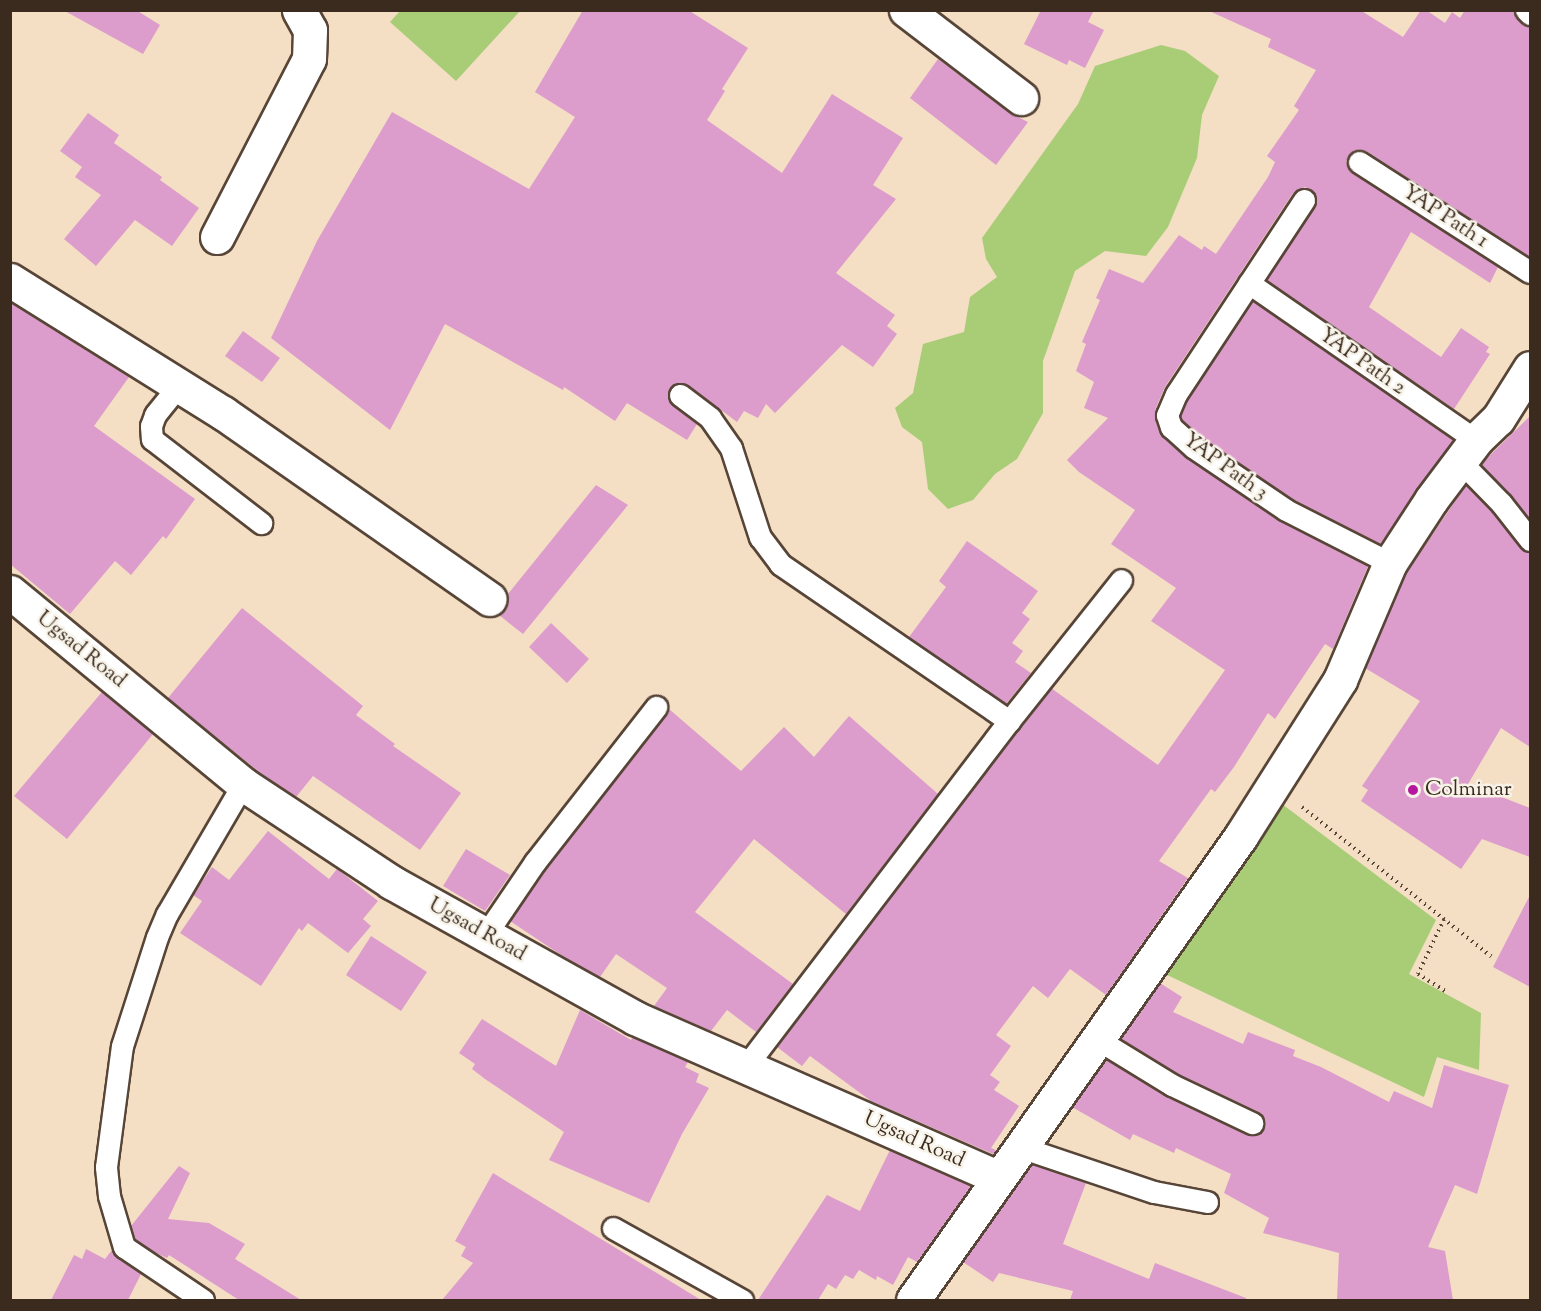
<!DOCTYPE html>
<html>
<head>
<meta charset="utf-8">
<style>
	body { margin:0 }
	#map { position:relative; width:1541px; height:1311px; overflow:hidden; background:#f4dec4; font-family:"Sorts Mill Goudy",serif }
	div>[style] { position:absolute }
	.green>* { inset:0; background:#a9cd77 }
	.building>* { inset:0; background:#dd9dcc }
	.path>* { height:4px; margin-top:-2px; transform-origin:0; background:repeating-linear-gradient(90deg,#574537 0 1.5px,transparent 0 6px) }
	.roads { filter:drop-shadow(2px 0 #574537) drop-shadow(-2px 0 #574537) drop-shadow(0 2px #574537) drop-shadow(0 -2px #574537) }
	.service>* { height:21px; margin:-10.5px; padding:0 10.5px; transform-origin:10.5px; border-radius:10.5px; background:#fff }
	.minor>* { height:33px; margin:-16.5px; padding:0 16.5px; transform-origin:16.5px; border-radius:16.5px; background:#fff }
	.dots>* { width:16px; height:16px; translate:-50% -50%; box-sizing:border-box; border:3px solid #f7f3e8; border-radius:50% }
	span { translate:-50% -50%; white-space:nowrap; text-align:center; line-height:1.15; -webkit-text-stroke:5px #f7f3e8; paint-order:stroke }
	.street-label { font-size:21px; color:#3b2a1e }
	.poi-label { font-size:21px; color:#3b2a1e }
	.left { translate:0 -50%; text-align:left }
	.frame { position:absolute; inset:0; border:12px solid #3b2a1e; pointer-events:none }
</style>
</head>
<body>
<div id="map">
	<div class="green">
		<i style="clip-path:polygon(400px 11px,400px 10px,520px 11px,456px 81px,390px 22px)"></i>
		<i style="clip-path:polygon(1161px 45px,1185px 51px,1219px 76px,1202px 115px,1197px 158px,1168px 227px,1146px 256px,1105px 251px,1075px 271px,1043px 361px,1043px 413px,1017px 459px,995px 474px,973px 500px,948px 509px,928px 489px,922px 442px,902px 427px,895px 408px,913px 393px,923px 344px,964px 332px,970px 297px,997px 277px,986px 259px,982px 238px,1078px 104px,1095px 66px)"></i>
		<i style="clip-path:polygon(1278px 801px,1436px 920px,1409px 974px,1481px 1013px,1479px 1070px,1437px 1057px,1424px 1097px,1163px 973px)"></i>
	</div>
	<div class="building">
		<i style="clip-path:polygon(63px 10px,136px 10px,160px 25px,143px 54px)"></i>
		<i style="clip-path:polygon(583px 10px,688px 10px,748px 48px,722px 89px,725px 91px,707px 120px,782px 173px,832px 94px,903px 138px,873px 185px,896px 199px,836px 273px,895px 315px,887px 326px,897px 334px,873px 367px,842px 345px,775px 413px,766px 404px,758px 418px,744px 411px,737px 422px,688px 385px,675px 384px,668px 393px,669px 400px,697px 424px,687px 440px,627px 403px,615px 421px,564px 387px,563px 390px,445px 324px,390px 430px,271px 338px,317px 241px,392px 112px,529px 189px,575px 117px,535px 92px)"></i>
		<i style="clip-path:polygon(1041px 10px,1094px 10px,1088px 22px,1104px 30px,1085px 68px,1069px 60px,1067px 65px,1024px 44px)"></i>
		<i style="clip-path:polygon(1207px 10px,1360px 10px,1403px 37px,1421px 10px,1426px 10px,1445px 23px,1452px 12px,1460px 18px,1465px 10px,1510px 10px,1514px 13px,1521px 23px,1530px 26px,1530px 257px,1366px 151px,1354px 150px,1346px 161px,1352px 173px,1498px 267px,1490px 283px,1411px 232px,1369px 307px,1441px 357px,1461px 328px,1489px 347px,1486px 352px,1490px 354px,1454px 409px,1267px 280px,1315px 206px,1315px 194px,1305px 187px,1293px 193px,1165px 387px,1155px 410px,1155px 419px,1162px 436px,1184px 456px,1279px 521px,1368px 566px,1333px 649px,1325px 644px,1275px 719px,1268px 713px,1234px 767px,1215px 792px,1211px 789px,1159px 861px,1188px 878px,1106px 995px,1070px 969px,1048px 998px,1033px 986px,996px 1035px,1011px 1046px,990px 1075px,1000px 1082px,994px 1090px,1019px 1106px,991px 1148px,996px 1150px,993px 1154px,871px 1101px,810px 1056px,802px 1066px,777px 1047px,1051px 688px,1158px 765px,1225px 670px,1151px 621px,1176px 588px,1111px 544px,1135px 510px,1079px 472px,1067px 460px,1108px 418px,1084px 408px,1094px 382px,1076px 371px,1086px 344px,1082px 342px,1100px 300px,1096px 298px,1109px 269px,1143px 283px,1179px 235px,1202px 250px,1204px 246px,1216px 254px,1268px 177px,1275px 162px,1267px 156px,1299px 110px,1294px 106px,1316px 70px,1268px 47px,1271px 39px)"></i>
		<i style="clip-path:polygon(938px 59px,1010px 113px,1028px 122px,996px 165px,910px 98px)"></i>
		<i style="clip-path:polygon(88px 113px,119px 135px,114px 143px,162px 177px,160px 180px,199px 208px,172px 246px,135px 220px,96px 266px,64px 239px,101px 195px,75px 177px,82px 167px,60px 151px)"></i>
		<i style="clip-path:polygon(1253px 301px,1453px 440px,1380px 544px,1292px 499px,1201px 437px,1182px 420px,1181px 416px,1187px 400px)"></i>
		<i style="clip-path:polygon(10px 302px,129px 377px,94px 426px,195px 499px,166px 539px,163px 536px,131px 575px,115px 561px,70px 614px,10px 564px)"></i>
		<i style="clip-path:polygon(243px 331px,280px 358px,262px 382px,225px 356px)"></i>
		<i style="clip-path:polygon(1530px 416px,1530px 520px,1481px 464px)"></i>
		<i style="clip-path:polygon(596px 485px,628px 505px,523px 634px,499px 615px,506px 609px,508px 594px)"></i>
		<i style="clip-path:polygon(1466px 485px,1491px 511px,1520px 548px,1530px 553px,1530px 747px,1501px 728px,1468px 784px,1530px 808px,1530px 857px,1482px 839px,1461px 869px,1361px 801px,1368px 790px,1362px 786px,1420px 701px,1365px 668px,1407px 572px)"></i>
		<i style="clip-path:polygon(967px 541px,1038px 591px,1022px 613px,1030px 619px,1012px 643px,1023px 651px,1015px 662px,1031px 673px,1006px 704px,909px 637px,946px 587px,939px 581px)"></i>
		<i style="clip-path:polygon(242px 608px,363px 706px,356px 715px,395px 744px,393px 746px,461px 793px,420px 850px,313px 776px,296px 797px,259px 772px,168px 698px)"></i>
		<i style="clip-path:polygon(551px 623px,589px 659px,567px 683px,529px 647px)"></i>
		<i style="clip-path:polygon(102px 692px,153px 734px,67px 839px,14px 796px)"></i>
		<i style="clip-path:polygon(669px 709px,741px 771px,784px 727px,814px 757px,849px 716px,938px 794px,846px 914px,754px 839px,695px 912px,793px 984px,756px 1032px,727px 1010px,711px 1031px,654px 1006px,667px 988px,616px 954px,600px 977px,561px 955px,510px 921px,545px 870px)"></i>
		<i style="clip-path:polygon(268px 831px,329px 879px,337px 869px,378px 901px,363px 919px,371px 926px,348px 953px,308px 923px,302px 931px,299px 928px,261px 986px,180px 933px,202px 901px,193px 895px,212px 867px,229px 880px)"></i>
		<i style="clip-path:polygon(466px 849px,510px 875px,485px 911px,443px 886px)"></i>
		<i style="clip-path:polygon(1530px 895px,1530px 987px,1493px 967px)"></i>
		<i style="clip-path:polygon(371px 936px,427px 972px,401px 1011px,346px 975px)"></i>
		<i style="clip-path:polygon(1160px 983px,1182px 997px,1173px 1012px,1243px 1044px,1248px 1032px,1295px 1050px,1293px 1056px,1321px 1067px,1389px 1102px,1394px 1091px,1432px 1108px,1444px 1065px,1509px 1085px,1477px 1194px,1455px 1185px,1428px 1247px,1445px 1251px,1453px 1300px,1337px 1300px,1339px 1253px,1263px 1233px,1269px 1218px,1224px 1193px,1231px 1174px,1176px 1148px,1174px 1153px,1133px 1134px,1130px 1140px,1072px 1107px,1106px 1059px,1167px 1097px,1247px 1135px,1254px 1136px,1263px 1129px,1265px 1121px,1257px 1111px,1178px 1074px,1121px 1039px)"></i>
		<i style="clip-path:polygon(580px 1010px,631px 1040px,633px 1037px,688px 1062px,685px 1067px,699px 1074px,696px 1082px,709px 1088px,682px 1134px,649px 1203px,549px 1160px,564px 1132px,485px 1079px,472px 1069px,475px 1064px,459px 1053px,482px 1019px,556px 1066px)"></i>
		<i style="clip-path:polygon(890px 1150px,971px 1186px,917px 1262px,908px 1257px,893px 1285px,877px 1276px,876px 1280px,859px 1270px,853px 1279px,845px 1275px,836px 1289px,828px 1284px,818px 1300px,758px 1300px,827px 1195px,860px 1211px)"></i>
		<i style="clip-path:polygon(1032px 1164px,1086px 1183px,1063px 1244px,1149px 1279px,1155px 1263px,1246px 1298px,1246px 1300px,1070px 1300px,1073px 1291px,999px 1273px,993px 1282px,963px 1262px)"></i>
		<i style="clip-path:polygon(179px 1166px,190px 1173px,168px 1219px,209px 1223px,245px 1244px,235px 1259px,301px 1300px,239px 1300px,169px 1255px,167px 1258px,152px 1251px,135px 1239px,131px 1226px)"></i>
		<i style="clip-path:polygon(493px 1173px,701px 1300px,442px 1300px,473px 1263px,461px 1256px,466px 1247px,455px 1241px)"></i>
		<i style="clip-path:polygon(86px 1249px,105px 1259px,112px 1250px,117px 1258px,141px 1274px,128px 1300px,51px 1300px,74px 1255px,82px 1259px)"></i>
	</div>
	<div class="path">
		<i style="left:1302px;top:807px;width:241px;rotate:38.3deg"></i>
		<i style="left:1444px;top:919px;width:61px;rotate:115.3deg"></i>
		<i style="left:1418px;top:974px;width:32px;rotate:32deg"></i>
	</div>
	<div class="roads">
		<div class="service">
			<i style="left:1526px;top:10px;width:6px;rotate:45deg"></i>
			<i style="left:1359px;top:162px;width:203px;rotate:32.8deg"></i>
			<i style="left:1304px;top:200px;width:232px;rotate:123.4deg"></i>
			<i style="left:1176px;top:394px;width:23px;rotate:113deg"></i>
			<i style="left:1167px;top:415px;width:13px;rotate:72deg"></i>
			<i style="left:1171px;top:427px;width:30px;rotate:42deg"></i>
			<i style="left:1193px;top:447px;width:112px;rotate:34.1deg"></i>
			<i style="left:1286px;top:510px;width:117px;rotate:27deg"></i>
			<i style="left:1249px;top:283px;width:276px;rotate:34.7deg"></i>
			<i style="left:179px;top:385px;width:38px;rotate:129deg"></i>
			<i style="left:155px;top:415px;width:12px;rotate:110deg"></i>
			<i style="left:151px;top:426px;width:13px;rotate:86deg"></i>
			<i style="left:152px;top:439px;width:138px;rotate:37.6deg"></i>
			<i style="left:680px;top:395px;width:38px;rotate:37deg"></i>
			<i style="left:710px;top:418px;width:37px;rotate:55deg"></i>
			<i style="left:731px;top:448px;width:94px;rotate:72deg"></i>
			<i style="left:760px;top:537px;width:34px;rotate:53deg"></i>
			<i style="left:780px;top:564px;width:278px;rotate:34.4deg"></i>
			<i style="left:1460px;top:461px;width:59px;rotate:45.7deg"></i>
			<i style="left:1501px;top:503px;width:47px;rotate:51.9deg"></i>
			<i style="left:486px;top:934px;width:87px;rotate:-55.8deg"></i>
			<i style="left:535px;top:862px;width:197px;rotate:-52deg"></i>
			<i style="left:1097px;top:1039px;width:88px;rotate:31.5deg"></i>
			<i style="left:1172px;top:1085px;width:89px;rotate:25.4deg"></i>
			<i style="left:746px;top:1066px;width:434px;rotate:-52.7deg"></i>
			<i style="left:1009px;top:721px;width:180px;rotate:-51.5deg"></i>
			<i style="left:1020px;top:1147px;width:141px;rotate:18.6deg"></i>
			<i style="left:1154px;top:1192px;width:54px;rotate:10.7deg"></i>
			<i style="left:613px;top:1228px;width:148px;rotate:29.2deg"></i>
			<i style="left:203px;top:1300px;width:95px;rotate:-146.1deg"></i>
			<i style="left:124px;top:1247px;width:53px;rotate:-106.4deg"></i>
			<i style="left:109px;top:1196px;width:29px;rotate:-96deg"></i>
			<i style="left:106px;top:1167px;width:122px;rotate:-82.5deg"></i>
			<i style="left:122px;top:1046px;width:114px;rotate:-72.2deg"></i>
			<i style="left:157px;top:937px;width:25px;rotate:-67deg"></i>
			<i style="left:167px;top:914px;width:151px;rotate:-59.7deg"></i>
		</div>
		<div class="minor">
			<i style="left:906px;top:10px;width:145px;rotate:37.4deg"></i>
			<i style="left:217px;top:237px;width:200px;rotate:-62.7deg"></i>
			<i style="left:309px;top:59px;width:29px;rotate:-88deg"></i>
			<i style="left:310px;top:30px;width:23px;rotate:-119deg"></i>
			<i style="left:10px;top:280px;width:251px;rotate:32deg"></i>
			<i style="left:223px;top:413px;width:325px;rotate:34.9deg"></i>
			<i style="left:10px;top:592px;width:302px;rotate:39.5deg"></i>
			<i style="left:243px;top:784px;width:178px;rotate:33.5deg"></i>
			<i style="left:391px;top:882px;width:279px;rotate:29.1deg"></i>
			<i style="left:635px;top:1018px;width:396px;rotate:23.7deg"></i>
			<i style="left:913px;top:1300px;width:568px;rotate:-54.74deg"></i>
			<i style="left:1241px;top:836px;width:185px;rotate:-57.6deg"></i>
			<i style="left:1340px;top:680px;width:127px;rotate:-66.9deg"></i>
			<i style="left:1390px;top:563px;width:75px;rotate:-56.9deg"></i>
			<i style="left:1431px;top:500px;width:75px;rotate:-53.1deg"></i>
			<i style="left:1476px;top:440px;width:30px;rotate:-44deg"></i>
			<i style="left:1498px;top:419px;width:60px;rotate:-57.9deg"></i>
		</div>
	</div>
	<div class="dots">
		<i style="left:1413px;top:790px;background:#b5179e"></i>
	</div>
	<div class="street-label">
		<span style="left:1445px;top:217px;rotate:33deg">YAP Path 1</span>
		<span style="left:1362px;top:362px;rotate:35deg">YAP Path 2</span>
		<span style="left:1225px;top:467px;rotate:36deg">YAP Path 3</span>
		<span style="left:81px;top:650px;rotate:39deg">Ugsad Road</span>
		<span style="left:477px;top:930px;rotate:29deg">Ugsad Road</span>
		<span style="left:914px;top:1140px;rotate:24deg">Ugsad Road</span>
	</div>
	<div class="poi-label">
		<span class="left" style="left:1425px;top:790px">Colminar</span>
	</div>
	<div class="frame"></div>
</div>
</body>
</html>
